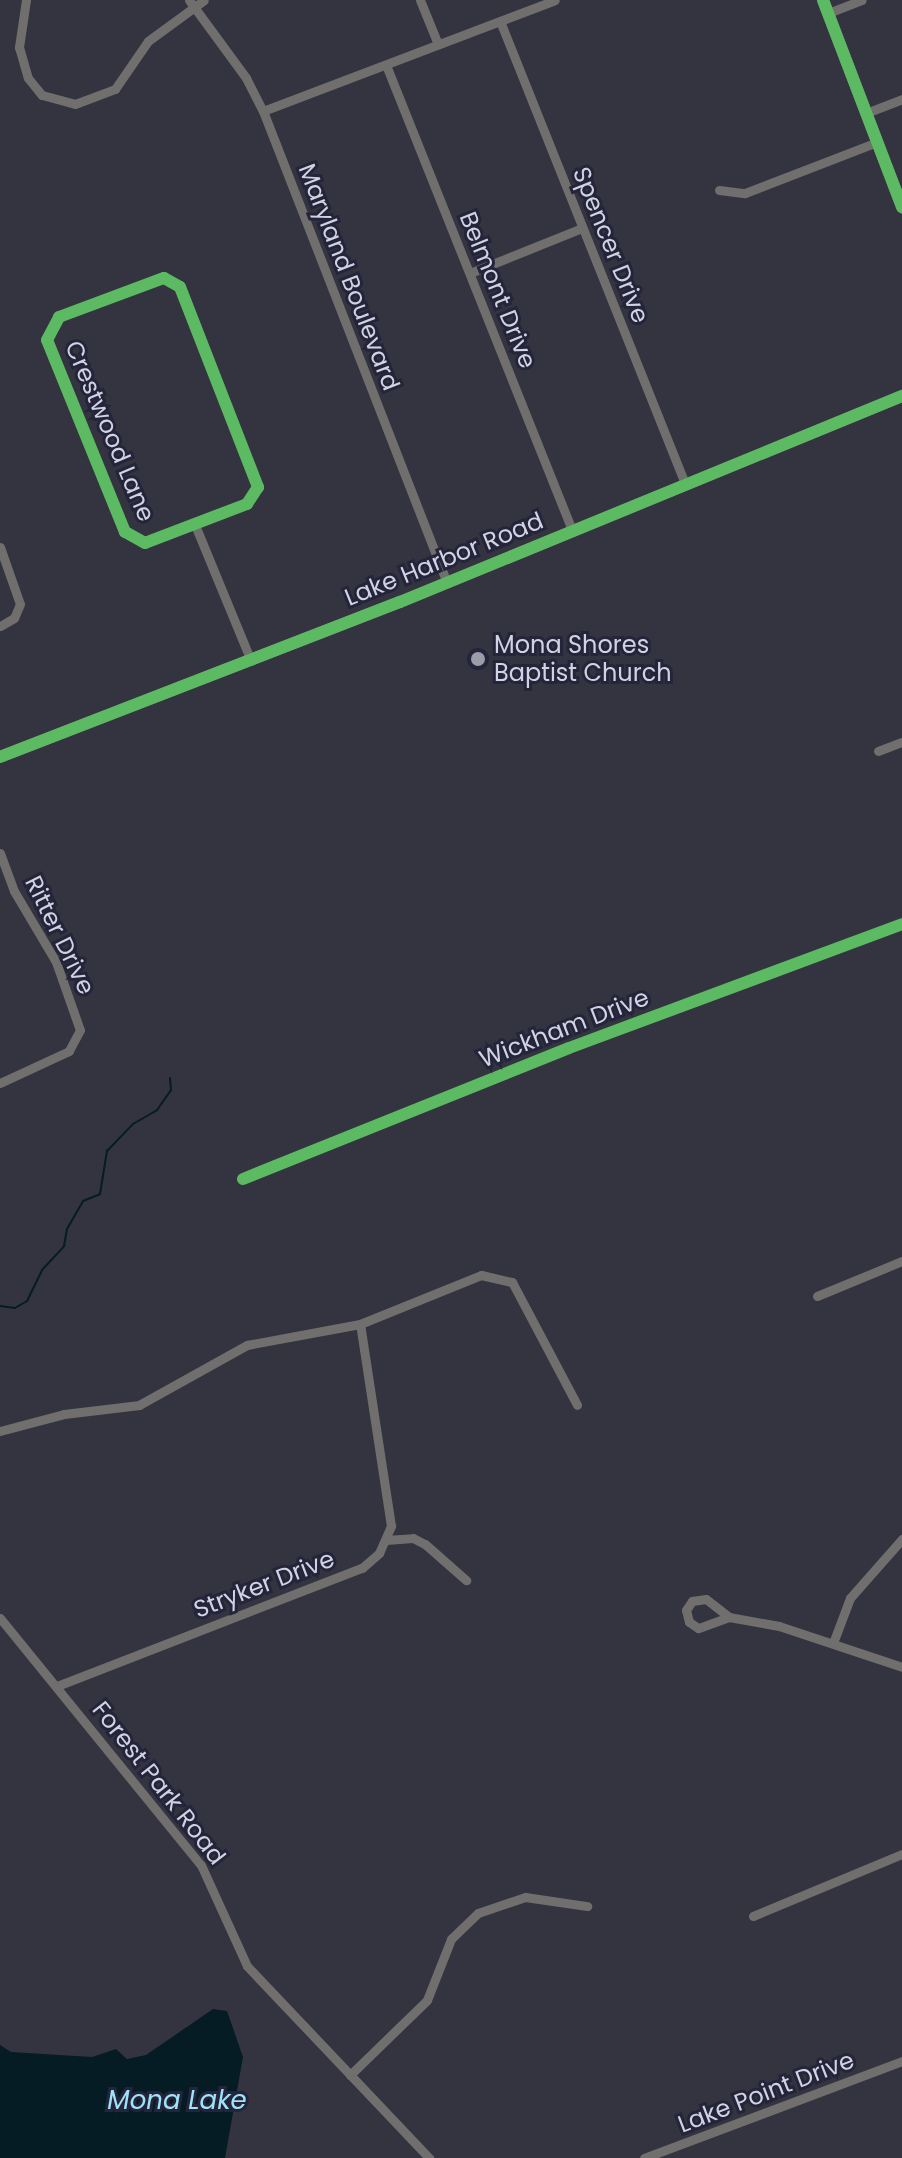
<!DOCTYPE html>
<html>
<head>
<meta charset="utf-8">
<style>
	body { margin:0 }
	#map { position:relative; width:902px; height:2158px; overflow:hidden; background:#343440; font-family:Poppins,sans-serif }
	div>[style] { position:absolute }
	.water>* { inset:0; background:#051c24 }
	.stream>* { height:2px; margin:-1px; padding:0 1px; transform-origin:1px; border-radius:1px; background:#051c24 }
	.street>* { height:9px; margin:-4.5px; padding:0 4.5px; transform-origin:4.5px; border-radius:4.5px; background:#706f6d }
	.secondary>* { height:12px; margin:-6px; padding:0 6px; transform-origin:6px; border-radius:6px; background:#727171 }
	.cycleway>* { height:12px; margin:-6px; padding:0 6px; transform-origin:6px; border-radius:6px; background:#5cba63 }
	.dots>* { width:22px; height:22px; translate:-50% -50%; box-sizing:border-box; border:4px solid #24253b; border-radius:50% }
	span { translate:-50% -50%; white-space:nowrap; text-align:center; line-height:1.15; -webkit-text-stroke:6px #24253b; paint-order:stroke }
	.street-label { font-size:24px; color:#d2d3e2 }
	.poi-label { font-size:24px; color:#d2d3e2 }
	.left { translate:0 -50%; text-align:left }
	.water-label { font-size:26px; color:#a0e3f8; font-style:italic }
</style>
</head>
<body>
<div id="map">
	<div class="water">
		<i style="clip-path:polygon(213px 2009px,227px 2011px,243px 2057px,225px 2158px,0 2158px,0 2045px,11px 2052px,92px 2057px,116px 2049px,127px 2059px,146px 2055px)"></i>
	</div>
	<div class="stream">
		<i style="left:0;top:1306px;width:15px;rotate:8deg"></i>
		<i style="left:15px;top:1308px;width:14px;rotate:-30deg"></i>
		<i style="left:27px;top:1301px;width:34px;rotate:-64deg"></i>
		<i style="left:42px;top:1270px;width:33px;rotate:-47deg"></i>
		<i style="left:64px;top:1246px;width:17px;rotate:-80deg"></i>
		<i style="left:67px;top:1229px;width:32px;rotate:-60deg"></i>
		<i style="left:83px;top:1201px;width:18px;rotate:-22deg"></i>
		<i style="left:100px;top:1194px;width:44px;rotate:-80.8deg"></i>
		<i style="left:107px;top:1151px;width:37px;rotate:-46deg"></i>
		<i style="left:133px;top:1124px;width:28px;rotate:-30deg"></i>
		<i style="left:157px;top:1110px;width:24px;rotate:-55deg"></i>
		<i style="left:171px;top:1090px;width:12px;rotate:-95deg"></i>
	</div>
	<div class="street">
		<i style="left:26px;top:0;width:48px;rotate:98.5deg"></i>
		<i style="left:19px;top:47px;width:32px;rotate:74deg"></i>
		<i style="left:28px;top:78px;width:22px;rotate:51deg"></i>
		<i style="left:42px;top:95px;width:34px;rotate:15deg"></i>
		<i style="left:75px;top:104px;width:43px;rotate:-20.6deg"></i>
		<i style="left:115px;top:89px;width:58px;rotate:-55.5deg"></i>
		<i style="left:148px;top:41px;width:69px;rotate:-36.2deg"></i>
		<i style="left:189px;top:0;width:97px;rotate:53.8deg"></i>
		<i style="left:246px;top:78px;width:37px;rotate:63deg"></i>
		<i style="left:263px;top:111px;width:507px;rotate:68.7deg"></i>
		<i style="left:420px;top:0;width:48px;rotate:67.8deg"></i>
		<i style="left:828px;top:13px;width:36px;rotate:-21deg"></i>
		<i style="left:500px;top:21px;width:499px;rotate:68.2deg"></i>
		<i style="left:386px;top:65px;width:501px;rotate:68.2deg"></i>
		<i style="left:263px;top:111px;width:312px;rotate:-20.8deg"></i>
		<i style="left:866px;top:113px;width:39px;rotate:-21deg"></i>
		<i style="left:719px;top:190px;width:26px;rotate:7deg"></i>
		<i style="left:745px;top:193px;width:142px;rotate:-21.1deg"></i>
		<i style="left:470px;top:273px;width:121px;rotate:-21.9deg"></i>
		<i style="left:164px;top:278px;width:18px;rotate:29deg"></i>
		<i style="left:180px;top:287px;width:215px;rotate:68.7deg"></i>
		<i style="left:258px;top:487px;width:20px;rotate:123deg"></i>
		<i style="left:247px;top:504px;width:109px;rotate:159.1deg"></i>
		<i style="left:145px;top:543px;width:23px;rotate:-151deg"></i>
		<i style="left:125px;top:532px;width:207px;rotate:-112.1deg"></i>
		<i style="left:47px;top:340px;width:26px;rotate:-62deg"></i>
		<i style="left:59px;top:317px;width:112px;rotate:-20.4deg"></i>
		<i style="left:195px;top:525px;width:147px;rotate:67.6deg"></i>
		<i style="left:0;top:547px;width:60px;rotate:70.7deg"></i>
		<i style="left:20px;top:604px;width:15px;rotate:113deg"></i>
		<i style="left:14px;top:618px;width:16px;rotate:150deg"></i>
		<i style="left:878px;top:751px;width:26px;rotate:-21deg"></i>
		<i style="left:0;top:853px;width:40px;rotate:69.8deg"></i>
		<i style="left:14px;top:891px;width:82px;rotate:59.4deg"></i>
		<i style="left:56px;top:962px;width:72px;rotate:70.6deg"></i>
		<i style="left:80px;top:1030px;width:24px;rotate:118deg"></i>
		<i style="left:69px;top:1051px;width:76px;rotate:155.1deg"></i>
		<i style="left:243px;top:1179px;width:351px;rotate:-21.9deg"></i>
		<i style="left:569px;top:1048px;width:355px;rotate:-20.4deg"></i>
		<i style="left:817px;top:1296px;width:92px;rotate:-22.4deg"></i>
		<i style="left:0;top:1431px;width:66px;rotate:-14.9deg"></i>
		<i style="left:64px;top:1414px;width:76px;rotate:-6.8deg"></i>
		<i style="left:139px;top:1405px;width:124px;rotate:-29.1deg"></i>
		<i style="left:247px;top:1345px;width:115px;rotate:-10.5deg"></i>
		<i style="left:360px;top:1324px;width:131px;rotate:-22deg"></i>
		<i style="left:481px;top:1275px;width:32px;rotate:13deg"></i>
		<i style="left:512px;top:1282px;width:139px;rotate:62.1deg"></i>
		<i style="left:386px;top:1540px;width:27px;rotate:-4deg"></i>
		<i style="left:413px;top:1538px;width:13px;rotate:27deg"></i>
		<i style="left:425px;top:1544px;width:55px;rotate:41.3deg"></i>
		<i style="left:729px;top:1617px;width:33px;rotate:160deg"></i>
		<i style="left:698px;top:1628px;width:11px;rotate:-146deg"></i>
		<i style="left:689px;top:1622px;width:12px;rotate:-104deg"></i>
		<i style="left:686px;top:1610px;width:11px;rotate:-56deg"></i>
		<i style="left:692px;top:1601px;width:14px;rotate:-8deg"></i>
		<i style="left:706px;top:1599px;width:29px;rotate:38deg"></i>
		<i style="left:729px;top:1617px;width:51px;rotate:10.2deg"></i>
		<i style="left:779px;top:1626px;width:130px;rotate:18.4deg"></i>
		<i style="left:0;top:1618px;width:318px;rotate:50.9deg"></i>
		<i style="left:201px;top:1865px;width:111px;rotate:65.5deg"></i>
		<i style="left:247px;top:1966px;width:265px;rotate:46.5deg"></i>
		<i style="left:833px;top:1643px;width:48px;rotate:-69.3deg"></i>
		<i style="left:850px;top:1598px;width:79px;rotate:-48.6deg"></i>
		<i style="left:57px;top:1686px;width:327px;rotate:-21.2deg"></i>
		<i style="left:362px;top:1568px;width:23px;rotate:-41deg"></i>
		<i style="left:379px;top:1553px;width:30px;rotate:-66deg"></i>
		<i style="left:391px;top:1526px;width:204px;rotate:-98.7deg"></i>
		<i style="left:753px;top:1916px;width:161px;rotate:-22.6deg"></i>
		<i style="left:350px;top:2075px;width:107px;rotate:-44.2deg"></i>
		<i style="left:427px;top:2000px;width:66px;rotate:-68.5deg"></i>
		<i style="left:451px;top:1939px;width:37px;rotate:-44deg"></i>
		<i style="left:478px;top:1913px;width:50px;rotate:-18.8deg"></i>
		<i style="left:525px;top:1897px;width:63px;rotate:8.3deg"></i>
		<i style="left:644px;top:2158px;width:276px;rotate:-20.6deg"></i>
	</div>
	<div class="secondary">
		<i style="left:823px;top:0;width:222px;rotate:69.1deg"></i>
		<i style="left:0;top:757px;width:429px;rotate:-21.2deg"></i>
		<i style="left:400px;top:602px;width:543px;rotate:-22.31deg"></i>
	</div>
	<div class="cycleway">
		<i style="left:823px;top:0;width:222px;rotate:69.1deg"></i>
		<i style="left:164px;top:278px;width:18px;rotate:29deg"></i>
		<i style="left:180px;top:287px;width:215px;rotate:68.7deg"></i>
		<i style="left:258px;top:487px;width:20px;rotate:123deg"></i>
		<i style="left:247px;top:504px;width:109px;rotate:159.1deg"></i>
		<i style="left:145px;top:543px;width:23px;rotate:-151deg"></i>
		<i style="left:125px;top:532px;width:207px;rotate:-112.1deg"></i>
		<i style="left:47px;top:340px;width:26px;rotate:-62deg"></i>
		<i style="left:59px;top:317px;width:112px;rotate:-20.4deg"></i>
		<i style="left:0;top:757px;width:429px;rotate:-21.2deg"></i>
		<i style="left:400px;top:602px;width:543px;rotate:-22.31deg"></i>
		<i style="left:243px;top:1179px;width:351px;rotate:-21.9deg"></i>
		<i style="left:569px;top:1048px;width:355px;rotate:-20.4deg"></i>
	</div>
	<div class="dots">
		<i style="left:478px;top:659px;background:#9b9ba9"></i>
	</div>
	<div class="street-label">
		<span style="left:611px;top:245px;rotate:68deg">Spencer Drive</span>
		<span style="left:349px;top:277px;rotate:69deg">Maryland Boulevard</span>
		<span style="left:498px;top:290px;rotate:68deg">Belmont Drive</span>
		<span style="left:110px;top:431px;rotate:67deg">Crestwood Lane</span>
		<span style="left:444px;top:559px;rotate:-22deg">Lake Harbor Road</span>
		<span style="left:60px;top:935px;rotate:64deg">Ritter Drive</span>
		<span style="left:564px;top:1028px;rotate:-21deg">Wickham Drive</span>
		<span style="left:264px;top:1584px;rotate:-21deg">Stryker Drive</span>
		<span style="left:159px;top:1783px;rotate:52deg">Forest Park Road</span>
		<span style="left:766px;top:2092px;rotate:-21deg">Lake Point Drive</span>
	</div>
	<div class="poi-label">
		<span class="left" style="left:494px;top:659px">Mona Shores<br>Baptist Church</span>
	</div>
	<div class="water-label">
		<span style="left:177px;top:2101px">Mona Lake</span>
	</div>
</div>
</body>
</html>
